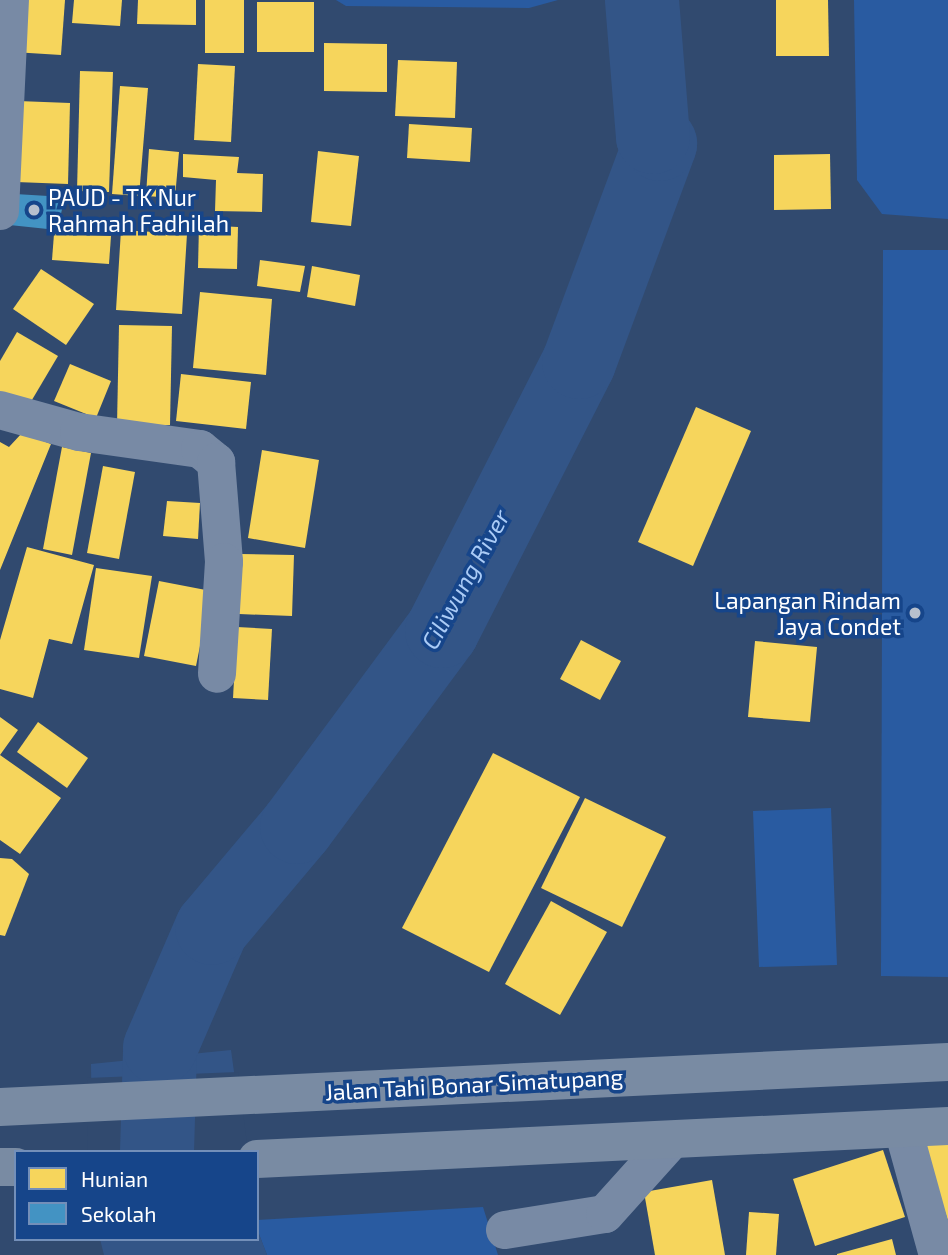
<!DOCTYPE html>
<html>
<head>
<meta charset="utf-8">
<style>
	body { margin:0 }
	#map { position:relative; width:948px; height:1255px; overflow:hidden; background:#314a6f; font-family:"Exo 2",sans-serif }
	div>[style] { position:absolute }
	.green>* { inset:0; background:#295ba1 }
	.water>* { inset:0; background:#335587 }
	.pier>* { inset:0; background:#314a6f }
	.homes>* { inset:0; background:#f6d55c }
	.schools>* { inset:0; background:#4393c3 }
	.river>* { height:74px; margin:-37px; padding:0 37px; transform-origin:37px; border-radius:37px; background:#335587 }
	.minor>* { height:38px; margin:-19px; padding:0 19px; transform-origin:19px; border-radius:19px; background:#788aa5 }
	.highway>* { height:38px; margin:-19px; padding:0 19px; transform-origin:19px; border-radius:19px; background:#798ba3 }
	.dots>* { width:19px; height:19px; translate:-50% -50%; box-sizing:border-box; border:4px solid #16458a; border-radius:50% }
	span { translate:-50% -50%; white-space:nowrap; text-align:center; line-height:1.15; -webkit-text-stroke:7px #16458a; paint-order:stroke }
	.poi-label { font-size:23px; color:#fff }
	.left { translate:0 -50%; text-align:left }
	.right { translate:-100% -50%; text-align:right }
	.street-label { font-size:23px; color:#fff }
	.water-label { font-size:24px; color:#aacbf6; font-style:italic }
	.legend { position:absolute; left:14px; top:1150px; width:245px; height:91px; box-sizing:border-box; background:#16458a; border:2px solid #738fb9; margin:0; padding:9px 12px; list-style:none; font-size:21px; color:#fff }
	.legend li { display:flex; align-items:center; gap:14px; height:35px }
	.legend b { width:35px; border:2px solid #738fb9 }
</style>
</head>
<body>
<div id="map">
	<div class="green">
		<i style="clip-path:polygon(336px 0,558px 0,529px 8px,346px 6px)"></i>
		<i style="clip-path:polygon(854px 0,948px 0,948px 219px,882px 214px,857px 180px)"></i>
		<i style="clip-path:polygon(883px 250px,948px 250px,948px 977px,881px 976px)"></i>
		<i style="clip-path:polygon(831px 808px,837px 965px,759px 967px,753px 811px)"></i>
		<i style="clip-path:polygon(483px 1207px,498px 1255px,267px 1255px,257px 1229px,257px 1220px)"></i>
	</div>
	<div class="water">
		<i style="clip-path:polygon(231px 1050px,245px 1152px,92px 1152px,91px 1064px)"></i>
		<i style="clip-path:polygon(257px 1229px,267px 1255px,104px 1255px,100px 1239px,257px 1239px)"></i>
	</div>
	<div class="pier">
		<i style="clip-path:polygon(238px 1072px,248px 1152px,88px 1152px,87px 1078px)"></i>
	</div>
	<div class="homes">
		<i style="clip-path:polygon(16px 0,65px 0,61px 55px,13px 52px)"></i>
		<i style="clip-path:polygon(74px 0,122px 0,120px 26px,72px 23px)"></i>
		<i style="clip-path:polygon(138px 0,196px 0,196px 25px,137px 24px)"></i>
		<i style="clip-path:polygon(205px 0,244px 0,244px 53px,205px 53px)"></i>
		<i style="clip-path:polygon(776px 0,828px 0,829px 56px,776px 56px)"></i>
		<i style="clip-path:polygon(257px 2px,314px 2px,314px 52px,257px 52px)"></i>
		<i style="clip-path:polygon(324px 43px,387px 44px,387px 92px,324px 91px)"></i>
		<i style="clip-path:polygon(398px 60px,457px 62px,455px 118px,395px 116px)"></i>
		<i style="clip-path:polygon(198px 64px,235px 66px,231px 142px,194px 140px)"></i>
		<i style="clip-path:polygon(80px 71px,113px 72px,109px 192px,77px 191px)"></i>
		<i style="clip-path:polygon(120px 86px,148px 88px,139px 196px,112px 194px)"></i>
		<i style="clip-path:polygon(18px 101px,70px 103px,68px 184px,16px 182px)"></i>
		<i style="clip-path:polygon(409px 124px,472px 128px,470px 162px,407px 158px)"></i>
		<i style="clip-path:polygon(149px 149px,179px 152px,175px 198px,146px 196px)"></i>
		<i style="clip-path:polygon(318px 151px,359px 156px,351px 226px,311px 222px)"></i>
		<i style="clip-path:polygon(183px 154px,239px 157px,237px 173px,263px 174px,262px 212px,215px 211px,216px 180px,183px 177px)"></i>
		<i style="clip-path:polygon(830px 154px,831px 209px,774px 210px,774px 155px)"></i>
		<i style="clip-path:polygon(199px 225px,238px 227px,237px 269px,198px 268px)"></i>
		<i style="clip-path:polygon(121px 230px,187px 234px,182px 314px,116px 310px)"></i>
		<i style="clip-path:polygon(54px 234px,111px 236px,109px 264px,52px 260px)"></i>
		<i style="clip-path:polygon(260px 260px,305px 266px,300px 292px,257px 286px)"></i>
		<i style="clip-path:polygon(312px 266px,360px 275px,355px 306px,307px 297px)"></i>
		<i style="clip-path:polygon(41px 269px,94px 304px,66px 345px,13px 309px)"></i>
		<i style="clip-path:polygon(200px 292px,272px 299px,266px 375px,193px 368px)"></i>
		<i style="clip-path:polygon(119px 325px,172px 326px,170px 425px,117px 425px)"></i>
		<i style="clip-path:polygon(17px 332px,58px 356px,26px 410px,0 395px,0 361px)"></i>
		<i style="clip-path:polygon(70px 364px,111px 381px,96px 418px,54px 401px)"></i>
		<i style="clip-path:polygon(181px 374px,251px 382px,246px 429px,176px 421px)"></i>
		<i style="clip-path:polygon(696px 407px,751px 431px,693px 566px,638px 542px)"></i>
		<i style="clip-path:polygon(22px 433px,51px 444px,0 570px,0 442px,9px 447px)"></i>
		<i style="clip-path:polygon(62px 447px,91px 453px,72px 555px,43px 549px)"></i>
		<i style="clip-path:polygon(262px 450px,319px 460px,305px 548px,248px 538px)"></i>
		<i style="clip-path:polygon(103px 466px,135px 472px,119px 559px,87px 553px)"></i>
		<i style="clip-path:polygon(167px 501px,200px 503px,198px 539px,163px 536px)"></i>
		<i style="clip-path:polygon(27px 547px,94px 565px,72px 644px,49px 639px,33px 698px,0 689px,0 640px)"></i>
		<i style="clip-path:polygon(241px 554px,294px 555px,292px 616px,239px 614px)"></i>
		<i style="clip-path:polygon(96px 568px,152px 576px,139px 658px,84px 650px)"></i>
		<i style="clip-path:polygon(159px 581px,211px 591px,196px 666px,144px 656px)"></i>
		<i style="clip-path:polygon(237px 627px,272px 629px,268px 700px,233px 698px)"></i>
		<i style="clip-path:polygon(581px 640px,621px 661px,600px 700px,560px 679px)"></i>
		<i style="clip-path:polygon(755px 641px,817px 647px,810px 722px,748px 717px)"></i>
		<i style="clip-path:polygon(0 717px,18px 730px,0 755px,61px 798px,20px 854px,0 840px)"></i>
		<i style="clip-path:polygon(38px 722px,88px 758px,67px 788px,17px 752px)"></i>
		<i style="clip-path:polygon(493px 753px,580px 797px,489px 972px,402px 928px)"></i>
		<i style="clip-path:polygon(585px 798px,666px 837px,622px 927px,541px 888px)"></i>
		<i style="clip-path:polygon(0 858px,12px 859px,29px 874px,5px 936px,0 935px)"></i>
		<i style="clip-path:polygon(551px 901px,607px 932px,560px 1015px,505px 984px)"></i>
		<i style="clip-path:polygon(948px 1133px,948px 1221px,922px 1141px)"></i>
		<i style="clip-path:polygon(883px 1150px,905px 1217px,815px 1246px,793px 1179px)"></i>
		<i style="clip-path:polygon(712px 1180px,725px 1255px,655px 1255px,644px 1192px)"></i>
		<i style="clip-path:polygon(749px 1212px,779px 1214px,776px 1255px,746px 1255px)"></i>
		<i style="clip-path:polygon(892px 1239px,896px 1255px,837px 1255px,837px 1254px)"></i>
	</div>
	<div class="schools">
		<i style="clip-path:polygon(15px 194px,65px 197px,57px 230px,0 224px)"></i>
	</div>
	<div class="river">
		<i style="left:157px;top:1152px;width:104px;rotate:-88.3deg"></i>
		<i style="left:160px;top:1048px;width:131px;rotate:-66.6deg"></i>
		<i style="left:212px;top:928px;width:132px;rotate:-49.9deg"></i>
		<i style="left:297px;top:827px;width:244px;rotate:-53.5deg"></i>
		<i style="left:442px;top:631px;width:302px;rotate:-63deg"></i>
		<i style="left:579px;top:362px;width:233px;rotate:-69.6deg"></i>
		<i style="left:660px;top:144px;width:10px;rotate:-135deg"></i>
		<i style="left:653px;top:137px;width:137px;rotate:-94.6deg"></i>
	</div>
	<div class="minor">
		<i style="left:0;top:211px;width:211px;rotate:-87.3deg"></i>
		<i style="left:0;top:410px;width:82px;rotate:15.6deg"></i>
		<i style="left:79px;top:432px;width:122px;rotate:8deg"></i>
		<i style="left:200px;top:449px;width:21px;rotate:39deg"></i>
		<i style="left:216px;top:462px;width:100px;rotate:85.4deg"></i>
		<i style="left:224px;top:562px;width:112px;rotate:93.6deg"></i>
		<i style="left:903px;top:1129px;width:131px;rotate:74.5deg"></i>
		<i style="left:505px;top:1230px;width:101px;rotate:-9.1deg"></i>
		<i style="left:605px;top:1214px;width:96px;rotate:-48deg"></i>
	</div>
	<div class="highway">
		<i style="left:0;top:1107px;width:949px;rotate:-2.72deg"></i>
		<i style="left:257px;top:1159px;width:692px;rotate:-2.73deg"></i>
		<i style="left:0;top:1167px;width:16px"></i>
	</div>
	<div class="dots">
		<i style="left:34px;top:210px;background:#b7c0cd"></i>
		<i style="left:915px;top:613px;background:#b7c0cd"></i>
	</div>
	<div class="poi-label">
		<span class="left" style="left:48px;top:210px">PAUD - TK Nur<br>Rahmah Fadhilah</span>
		<span class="right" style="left:901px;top:613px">Lapangan Rindam<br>Jaya Condet</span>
	</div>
	<div class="street-label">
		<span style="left:474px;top:1084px;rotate:-3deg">Jalan Tahi Bonar Simatupang</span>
	</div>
	<div class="water-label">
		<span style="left:465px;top:579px;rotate:-61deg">Ciliwung River</span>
	</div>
	<ul class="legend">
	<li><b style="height:19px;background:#f6d55c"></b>Hunian</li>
	<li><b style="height:19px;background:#4393c3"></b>Sekolah</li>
	</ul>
</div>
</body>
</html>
